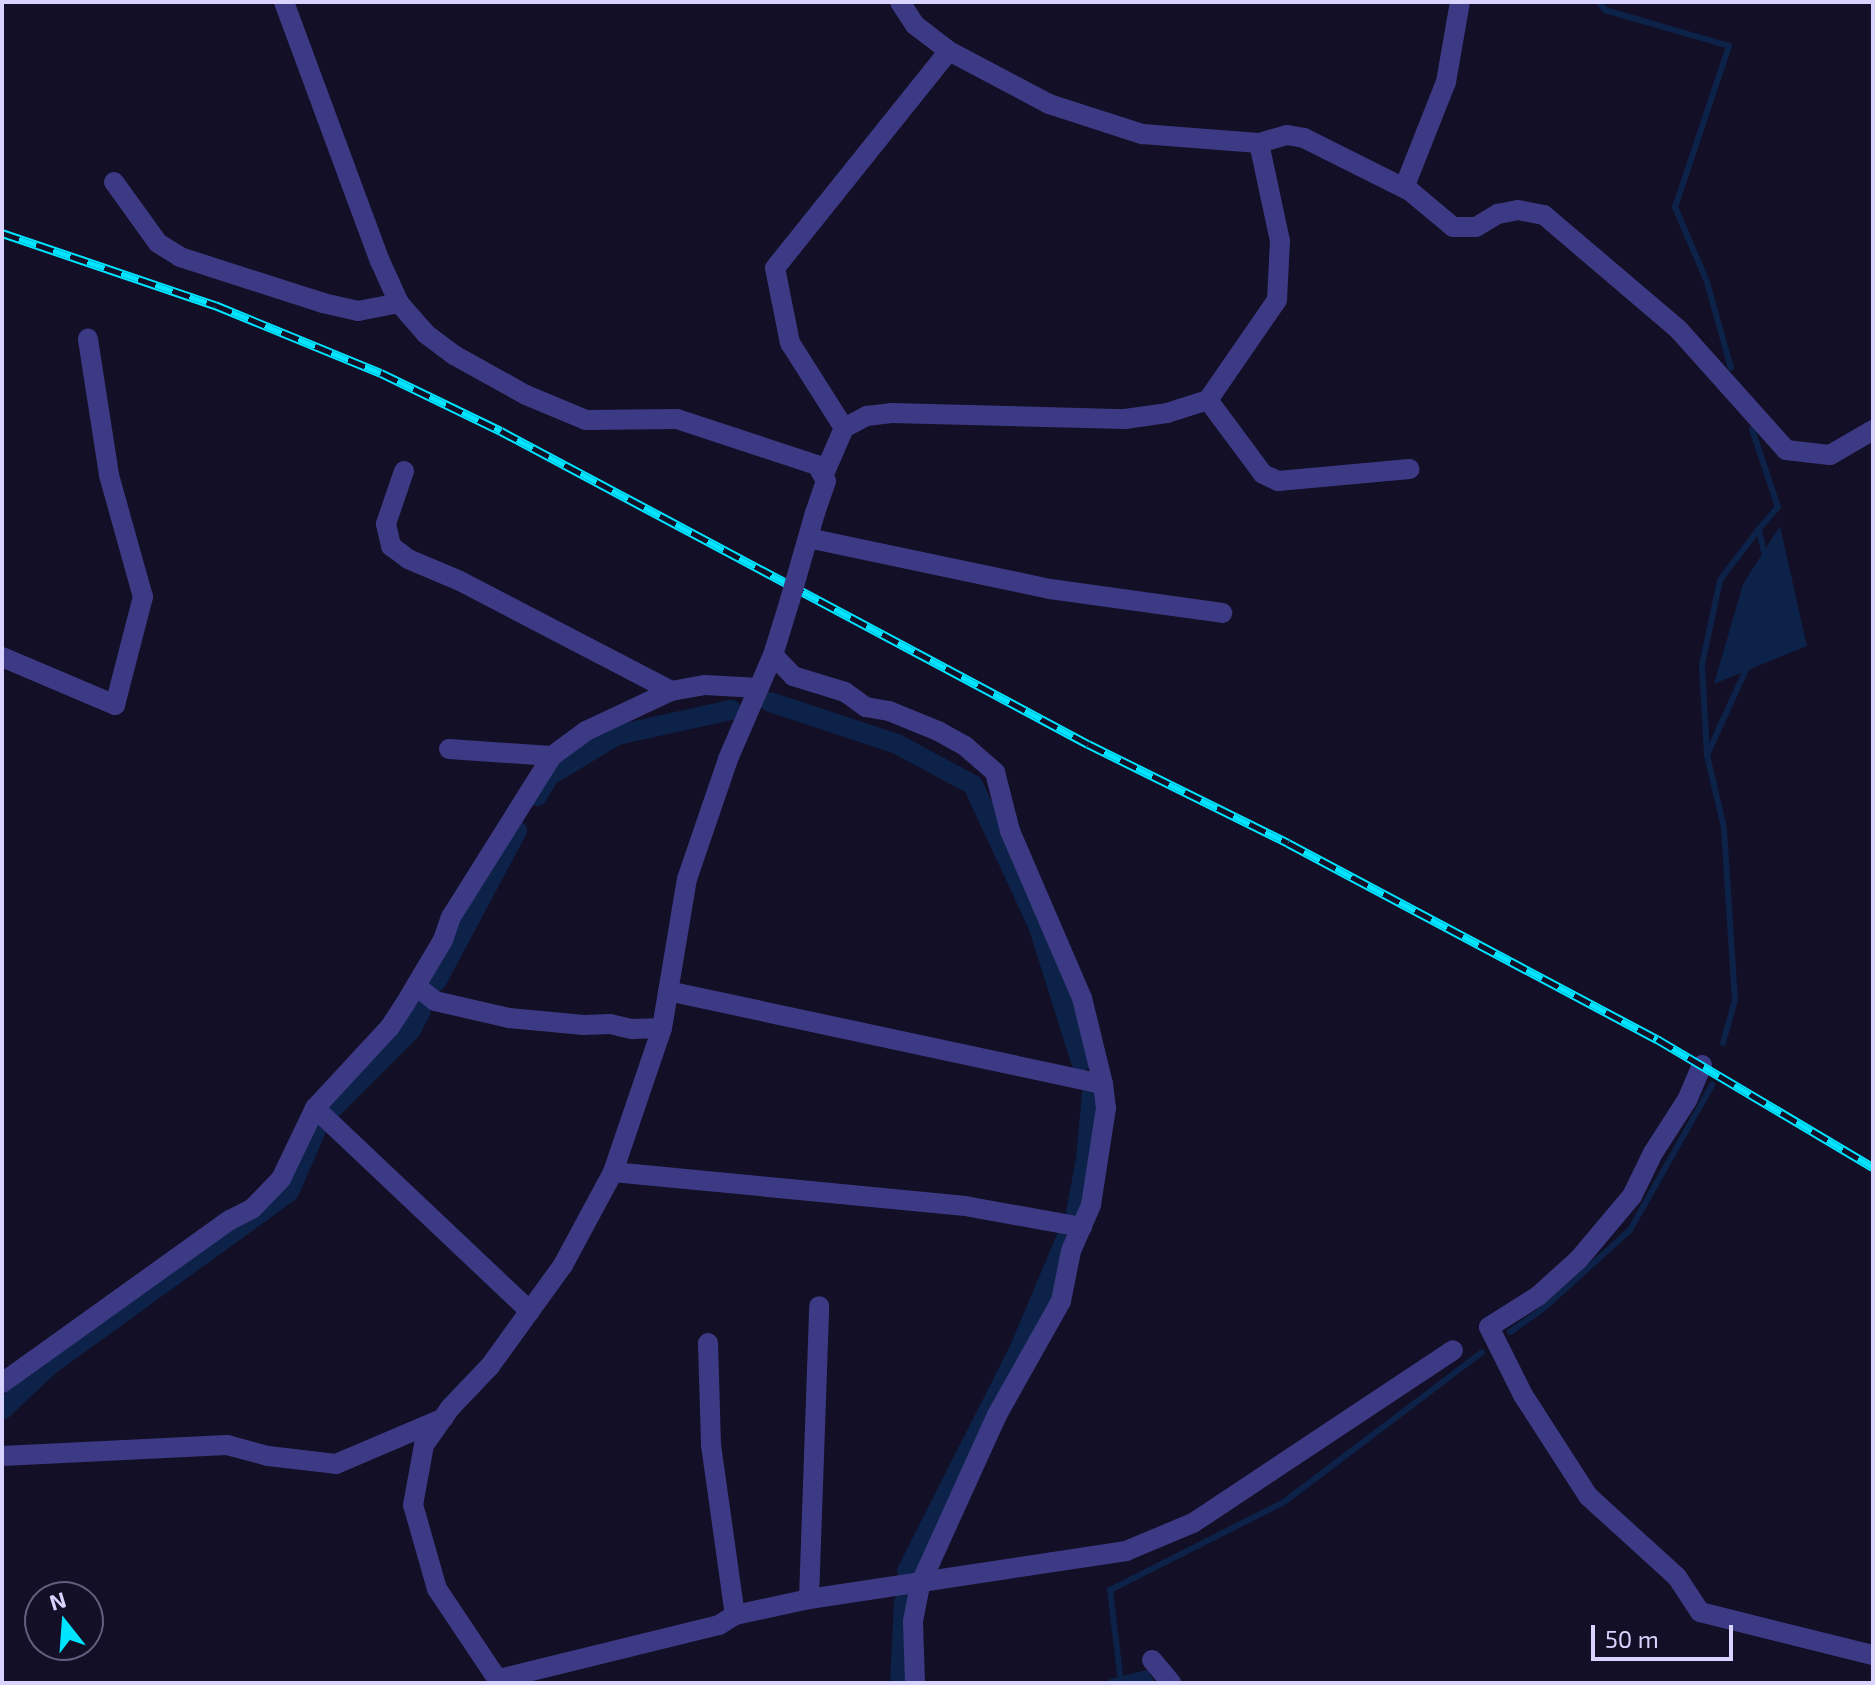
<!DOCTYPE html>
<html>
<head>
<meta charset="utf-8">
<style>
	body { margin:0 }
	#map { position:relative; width:1875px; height:1685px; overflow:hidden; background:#130f26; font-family:"Exo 2",sans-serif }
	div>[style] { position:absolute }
	.water>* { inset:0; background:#0c2248 }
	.stream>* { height:6px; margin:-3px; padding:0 3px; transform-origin:3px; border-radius:3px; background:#0c2248 }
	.canal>* { height:20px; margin:-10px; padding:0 10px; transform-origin:10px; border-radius:10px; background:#0c2248 }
	.street>* { height:20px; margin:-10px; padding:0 10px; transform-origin:10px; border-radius:10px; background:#3d3a85 }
	.rail>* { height:9px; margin-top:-4.5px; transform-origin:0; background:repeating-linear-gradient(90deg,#130f26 0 18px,#00e5ff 0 36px); box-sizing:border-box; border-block:2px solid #00e5ff }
	.street-bridge>* { height:20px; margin:-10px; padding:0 10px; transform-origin:10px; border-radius:10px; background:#3d3a85 }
	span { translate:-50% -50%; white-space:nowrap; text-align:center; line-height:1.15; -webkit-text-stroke:8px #130f26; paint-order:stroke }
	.frame { position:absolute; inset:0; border:4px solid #d9d4ff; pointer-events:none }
	.north { position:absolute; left:24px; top:1581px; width:80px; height:80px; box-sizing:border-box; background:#130f26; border:2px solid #625e7d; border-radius:50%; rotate:343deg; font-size:22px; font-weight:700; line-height:32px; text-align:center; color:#d9d4ff }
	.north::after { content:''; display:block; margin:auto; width:28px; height:36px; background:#00e5ff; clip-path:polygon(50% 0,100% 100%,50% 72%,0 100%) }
	.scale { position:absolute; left:1591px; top:1625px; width:142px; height:36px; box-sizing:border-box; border:4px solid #d9d4ff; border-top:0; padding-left:10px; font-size:24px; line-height:28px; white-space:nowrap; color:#d9d4ff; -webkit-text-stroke:6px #130f26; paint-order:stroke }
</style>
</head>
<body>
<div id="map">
	<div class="water">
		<i style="clip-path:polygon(1780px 526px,1807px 646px,1714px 684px,1743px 584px)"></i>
		<i style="clip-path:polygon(1147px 1670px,1156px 1683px,1105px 1683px,1110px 1679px)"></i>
	</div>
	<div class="stream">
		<i style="left:1599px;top:2px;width:10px;rotate:53deg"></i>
		<i style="left:1605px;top:10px;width:129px;rotate:16.2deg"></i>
		<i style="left:1729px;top:46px;width:170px;rotate:108.5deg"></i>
		<i style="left:1675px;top:207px;width:82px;rotate:66.9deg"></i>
		<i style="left:1707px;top:282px;width:89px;rotate:74.4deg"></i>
		<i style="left:1752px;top:429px;width:82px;rotate:71.6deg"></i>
		<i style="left:1778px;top:507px;width:29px;rotate:131deg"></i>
		<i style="left:1759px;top:529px;width:29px;rotate:78deg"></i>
		<i style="left:1707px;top:754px;width:89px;rotate:-93.2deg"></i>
		<i style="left:1702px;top:665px;width:87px;rotate:-78deg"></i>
		<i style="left:1720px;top:580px;width:64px;rotate:-52.6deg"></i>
		<i style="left:1723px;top:1043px;width:45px;rotate:-74.4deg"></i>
		<i style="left:1735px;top:1000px;width:172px;rotate:-93.7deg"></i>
		<i style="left:1724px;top:828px;width:75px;rotate:-103.1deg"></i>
		<i style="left:1707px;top:755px;width:99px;rotate:-65.5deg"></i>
		<i style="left:1510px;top:1332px;width:42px;rotate:-35.2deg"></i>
		<i style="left:1544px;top:1308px;width:116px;rotate:-42.2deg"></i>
		<i style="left:1630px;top:1230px;width:167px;rotate:-60.5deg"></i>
		<i style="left:1121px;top:1683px;width:94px;rotate:-96.7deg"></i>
		<i style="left:1110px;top:1590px;width:195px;rotate:-26.8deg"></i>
		<i style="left:1284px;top:1502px;width:248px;rotate:-37.1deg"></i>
	</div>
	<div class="canal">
		<i style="left:770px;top:702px;width:134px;rotate:18.3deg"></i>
		<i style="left:897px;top:744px;width:86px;rotate:28.3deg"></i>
		<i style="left:973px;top:785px;width:154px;rotate:65.1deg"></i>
		<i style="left:1038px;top:925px;width:143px;rotate:72.5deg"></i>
		<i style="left:537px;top:796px;width:23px;rotate:-59deg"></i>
		<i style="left:549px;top:776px;width:79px;rotate:-31.1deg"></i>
		<i style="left:617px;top:735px;width:117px;rotate:-12.4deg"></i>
		<i style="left:436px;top:982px;width:172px;rotate:-61.9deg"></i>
		<i style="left:333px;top:1108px;width:110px;rotate:-45deg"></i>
		<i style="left:411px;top:1030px;width:22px;rotate:-63deg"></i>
		<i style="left:1076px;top:1212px;width:54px;rotate:-79.3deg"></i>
		<i style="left:1086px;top:1159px;width:66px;rotate:-84.8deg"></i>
		<i style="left:2px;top:1410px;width:66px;rotate:-43.2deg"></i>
		<i style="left:50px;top:1365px;width:295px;rotate:-35.9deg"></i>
		<i style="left:289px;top:1192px;width:68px;rotate:-66.5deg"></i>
		<i style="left:907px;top:1571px;width:250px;rotate:-63.1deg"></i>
		<i style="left:1020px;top:1348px;width:121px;rotate:-67.2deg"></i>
		<i style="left:900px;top:1683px;width:81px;rotate:-87.2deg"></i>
	</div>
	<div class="street">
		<i style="left:284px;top:2px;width:276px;rotate:69.7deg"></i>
		<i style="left:380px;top:261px;width:46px;rotate:65.7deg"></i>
		<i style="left:399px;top:303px;width:41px;rotate:48.9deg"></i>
		<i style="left:426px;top:334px;width:35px;rotate:37deg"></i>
		<i style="left:454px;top:355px;width:82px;rotate:29.1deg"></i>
		<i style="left:526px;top:395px;width:65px;rotate:22.6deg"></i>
		<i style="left:586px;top:420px;width:91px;rotate:-0.6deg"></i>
		<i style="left:677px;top:419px;width:147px;rotate:18.2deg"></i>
		<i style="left:817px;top:465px;width:18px;rotate:61deg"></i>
		<i style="left:826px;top:481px;width:34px;rotate:109deg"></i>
		<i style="left:900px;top:2px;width:27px;rotate:57deg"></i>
		<i style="left:915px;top:25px;width:43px;rotate:37.4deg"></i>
		<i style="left:949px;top:51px;width:113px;rotate:27.9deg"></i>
		<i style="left:1049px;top:104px;width:98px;rotate:17.9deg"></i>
		<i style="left:1142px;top:134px;width:117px;rotate:4.4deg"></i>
		<i style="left:1259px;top:143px;width:29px;rotate:-16deg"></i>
		<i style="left:1287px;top:135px;width:17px;rotate:10deg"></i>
		<i style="left:1304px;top:138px;width:119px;rotate:26.6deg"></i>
		<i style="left:1410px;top:191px;width:56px;rotate:39.9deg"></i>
		<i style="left:1453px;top:227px;width:23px"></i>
		<i style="left:1476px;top:227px;width:26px;rotate:-31deg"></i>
		<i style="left:1498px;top:214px;width:20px;rotate:-11deg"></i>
		<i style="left:1518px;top:210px;width:26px;rotate:11deg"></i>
		<i style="left:1544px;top:215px;width:176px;rotate:40.4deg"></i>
		<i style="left:1678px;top:329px;width:162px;rotate:48.2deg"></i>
		<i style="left:1786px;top:450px;width:44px;rotate:6.5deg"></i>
		<i style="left:1830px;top:455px;width:50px;rotate:-30.2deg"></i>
		<i style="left:114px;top:182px;width:75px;rotate:54.2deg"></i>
		<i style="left:158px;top:243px;width:26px;rotate:32deg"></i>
		<i style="left:180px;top:257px;width:150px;rotate:17.8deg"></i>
		<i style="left:323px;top:303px;width:36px;rotate:13deg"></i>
		<i style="left:358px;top:311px;width:42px;rotate:-11deg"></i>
		<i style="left:1404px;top:188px;width:114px;rotate:-68.4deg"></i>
		<i style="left:1446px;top:82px;width:81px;rotate:-80.1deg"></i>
		<i style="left:1208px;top:400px;width:92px;rotate:53.4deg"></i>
		<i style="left:1263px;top:474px;width:17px;rotate:25deg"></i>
		<i style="left:1278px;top:481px;width:132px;rotate:-5.2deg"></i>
		<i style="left:844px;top:428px;width:101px;rotate:-122.4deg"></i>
		<i style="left:790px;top:343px;width:76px;rotate:-101.3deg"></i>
		<i style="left:775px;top:268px;width:278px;rotate:-51.3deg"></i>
		<i style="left:404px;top:471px;width:56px;rotate:108.8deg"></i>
		<i style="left:386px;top:524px;width:23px;rotate:77deg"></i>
		<i style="left:391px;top:546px;width:21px;rotate:37deg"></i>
		<i style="left:408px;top:559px;width:56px;rotate:22.9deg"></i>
		<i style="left:460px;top:581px;width:238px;rotate:27.5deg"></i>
		<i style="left:824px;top:474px;width:50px;rotate:-66.5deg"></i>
		<i style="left:844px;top:428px;width:26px;rotate:-28deg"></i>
		<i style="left:867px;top:416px;width:24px;rotate:-7deg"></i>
		<i style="left:891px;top:413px;width:234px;rotate:1.5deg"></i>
		<i style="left:1125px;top:419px;width:42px;rotate:-8.1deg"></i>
		<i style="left:1167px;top:413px;width:43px;rotate:-17.6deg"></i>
		<i style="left:1208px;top:400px;width:121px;rotate:-55.4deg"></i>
		<i style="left:1277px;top:300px;width:59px;rotate:-87.1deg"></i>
		<i style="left:1280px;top:241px;width:100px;rotate:-102.1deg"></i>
		<i style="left:808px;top:538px;width:247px;rotate:11.9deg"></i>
		<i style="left:1050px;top:589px;width:174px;rotate:7.9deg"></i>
		<i style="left:773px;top:655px;width:29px;rotate:46deg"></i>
		<i style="left:793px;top:676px;width:54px;rotate:17.1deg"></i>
		<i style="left:845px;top:692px;width:26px;rotate:36deg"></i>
		<i style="left:866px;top:707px;width:23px;rotate:10deg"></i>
		<i style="left:889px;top:711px;width:53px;rotate:22.2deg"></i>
		<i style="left:938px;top:731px;width:31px;rotate:29deg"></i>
		<i style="left:965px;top:746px;width:40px;rotate:41deg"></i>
		<i style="left:995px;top:772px;width:61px;rotate:75.7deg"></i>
		<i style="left:1010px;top:831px;width:182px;rotate:66.7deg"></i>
		<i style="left:1082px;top:998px;width:89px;rotate:76.3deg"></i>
		<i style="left:1103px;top:1084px;width:24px;rotate:83deg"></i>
		<i style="left:1106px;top:1108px;width:98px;rotate:98.8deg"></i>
		<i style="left:1091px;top:1205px;width:50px;rotate:113.5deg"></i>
		<i style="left:1071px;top:1251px;width:51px;rotate:101.3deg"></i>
		<i style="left:1061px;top:1301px;width:131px;rotate:119.3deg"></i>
		<i style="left:997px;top:1415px;width:187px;rotate:114.4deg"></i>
		<i style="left:920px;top:1585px;width:38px;rotate:101deg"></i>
		<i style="left:913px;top:1622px;width:61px;rotate:88.1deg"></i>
		<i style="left:2px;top:657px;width:123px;rotate:23deg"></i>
		<i style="left:115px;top:705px;width:112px;rotate:-75.5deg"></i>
		<i style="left:143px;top:597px;width:127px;rotate:-105.6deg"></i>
		<i style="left:109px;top:475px;width:138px;rotate:-98.8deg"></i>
		<i style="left:449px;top:749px;width:103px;rotate:3.9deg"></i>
		<i style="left:416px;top:986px;width:24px;rotate:38deg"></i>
		<i style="left:435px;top:1001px;width:76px;rotate:12.9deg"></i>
		<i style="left:509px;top:1018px;width:75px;rotate:5.3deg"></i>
		<i style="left:584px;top:1025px;width:26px;rotate:-2deg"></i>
		<i style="left:610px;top:1024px;width:23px;rotate:13deg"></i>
		<i style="left:632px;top:1029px;width:30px;rotate:-2deg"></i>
		<i style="left:668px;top:991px;width:445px;rotate:12.1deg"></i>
		<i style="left:1702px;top:1065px;width:38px;rotate:113deg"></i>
		<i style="left:1687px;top:1100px;width:63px;rotate:122.7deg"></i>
		<i style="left:1653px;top:1153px;width:48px;rotate:116deg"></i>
		<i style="left:1632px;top:1196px;width:82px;rotate:130.1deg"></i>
		<i style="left:1579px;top:1259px;width:55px;rotate:137.9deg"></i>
		<i style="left:1538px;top:1296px;width:58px;rotate:147.7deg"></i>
		<i style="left:1489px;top:1327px;width:76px;rotate:63.4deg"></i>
		<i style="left:1523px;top:1395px;width:120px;rotate:57.2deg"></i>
		<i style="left:1588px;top:1496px;width:120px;rotate:42.3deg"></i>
		<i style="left:1677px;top:1577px;width:42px;rotate:56.7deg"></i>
		<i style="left:1700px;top:1612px;width:178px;rotate:14deg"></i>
		<i style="left:315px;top:1108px;width:296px;rotate:43.4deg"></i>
		<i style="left:613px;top:1172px;width:354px;rotate:5.5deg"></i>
		<i style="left:965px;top:1206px;width:119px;rotate:10.2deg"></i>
		<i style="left:708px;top:1343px;width:102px;rotate:88.3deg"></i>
		<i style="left:711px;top:1445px;width:172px;rotate:82deg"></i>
		<i style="left:2px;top:1383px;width:280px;rotate:-35.6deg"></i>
		<i style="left:230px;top:1220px;width:25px;rotate:-27deg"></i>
		<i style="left:252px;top:1209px;width:42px;rotate:-46deg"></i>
		<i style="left:281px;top:1179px;width:79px;rotate:-64.4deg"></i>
		<i style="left:315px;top:1108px;width:110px;rotate:-47.2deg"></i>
		<i style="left:390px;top:1027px;width:27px;rotate:-57deg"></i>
		<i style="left:405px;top:1004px;width:74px;rotate:-59.3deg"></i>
		<i style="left:443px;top:940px;width:24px;rotate:-71deg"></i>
		<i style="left:451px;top:917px;width:190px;rotate:-57.9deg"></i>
		<i style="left:552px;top:756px;width:42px;rotate:-36.3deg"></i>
		<i style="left:586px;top:731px;width:94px;rotate:-25.2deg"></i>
		<i style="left:671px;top:691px;width:35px;rotate:-10deg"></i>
		<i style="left:705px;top:685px;width:54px;rotate:3.2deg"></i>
		<i style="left:2px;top:1456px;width:225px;rotate:-2.8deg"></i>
		<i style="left:227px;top:1445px;width:42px;rotate:15deg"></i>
		<i style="left:268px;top:1456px;width:68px;rotate:6.7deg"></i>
		<i style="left:336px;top:1464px;width:117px;rotate:-23.1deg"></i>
		<i style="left:809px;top:1599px;width:293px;rotate:-88deg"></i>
		<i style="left:1152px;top:1660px;width:30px;rotate:50deg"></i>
		<i style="left:499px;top:1679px;width:227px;rotate:-13.8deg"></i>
		<i style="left:719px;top:1625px;width:19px;rotate:-32deg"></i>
		<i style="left:735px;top:1615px;width:76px;rotate:-12.2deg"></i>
		<i style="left:809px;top:1599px;width:321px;rotate:-8.6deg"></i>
		<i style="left:1126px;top:1551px;width:73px;rotate:-22.7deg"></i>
		<i style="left:1193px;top:1523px;width:312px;rotate:-33.6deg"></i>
		<i style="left:500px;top:1683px;width:113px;rotate:-123.8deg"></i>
		<i style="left:437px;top:1589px;width:87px;rotate:-105.9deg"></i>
		<i style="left:413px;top:1505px;width:61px;rotate:-79.6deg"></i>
		<i style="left:424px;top:1445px;width:45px;rotate:-54.9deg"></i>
		<i style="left:450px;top:1408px;width:58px;rotate:-46.4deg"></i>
		<i style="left:490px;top:1366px;width:125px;rotate:-54.1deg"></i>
		<i style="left:563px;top:1265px;width:106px;rotate:-61.7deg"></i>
		<i style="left:613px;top:1172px;width:152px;rotate:-71.2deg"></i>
		<i style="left:662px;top:1028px;width:151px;rotate:-80.5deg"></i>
		<i style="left:687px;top:879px;width:127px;rotate:-71.1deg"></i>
		<i style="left:728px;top:759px;width:113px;rotate:-66.6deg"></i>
		<i style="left:773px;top:655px;width:58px;rotate:-72.8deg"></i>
	</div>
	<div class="rail">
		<i style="left:2px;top:233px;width:225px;rotate:18.7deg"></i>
		<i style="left:215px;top:305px;width:179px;rotate:22.3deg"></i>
		<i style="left:381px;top:373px;width:133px;rotate:25.8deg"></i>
		<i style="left:501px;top:431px;width:665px;rotate:28.07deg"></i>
		<i style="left:1088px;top:744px;width:223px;rotate:26.3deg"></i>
		<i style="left:1288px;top:843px;width:418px;rotate:28deg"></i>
		<i style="left:1657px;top:1039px;width:251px;rotate:30.7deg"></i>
	</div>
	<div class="street-bridge">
		<i style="left:790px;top:600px;width:91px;rotate:-74deg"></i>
	</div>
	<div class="frame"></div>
	<div class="north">N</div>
	<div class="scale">50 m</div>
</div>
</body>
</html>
